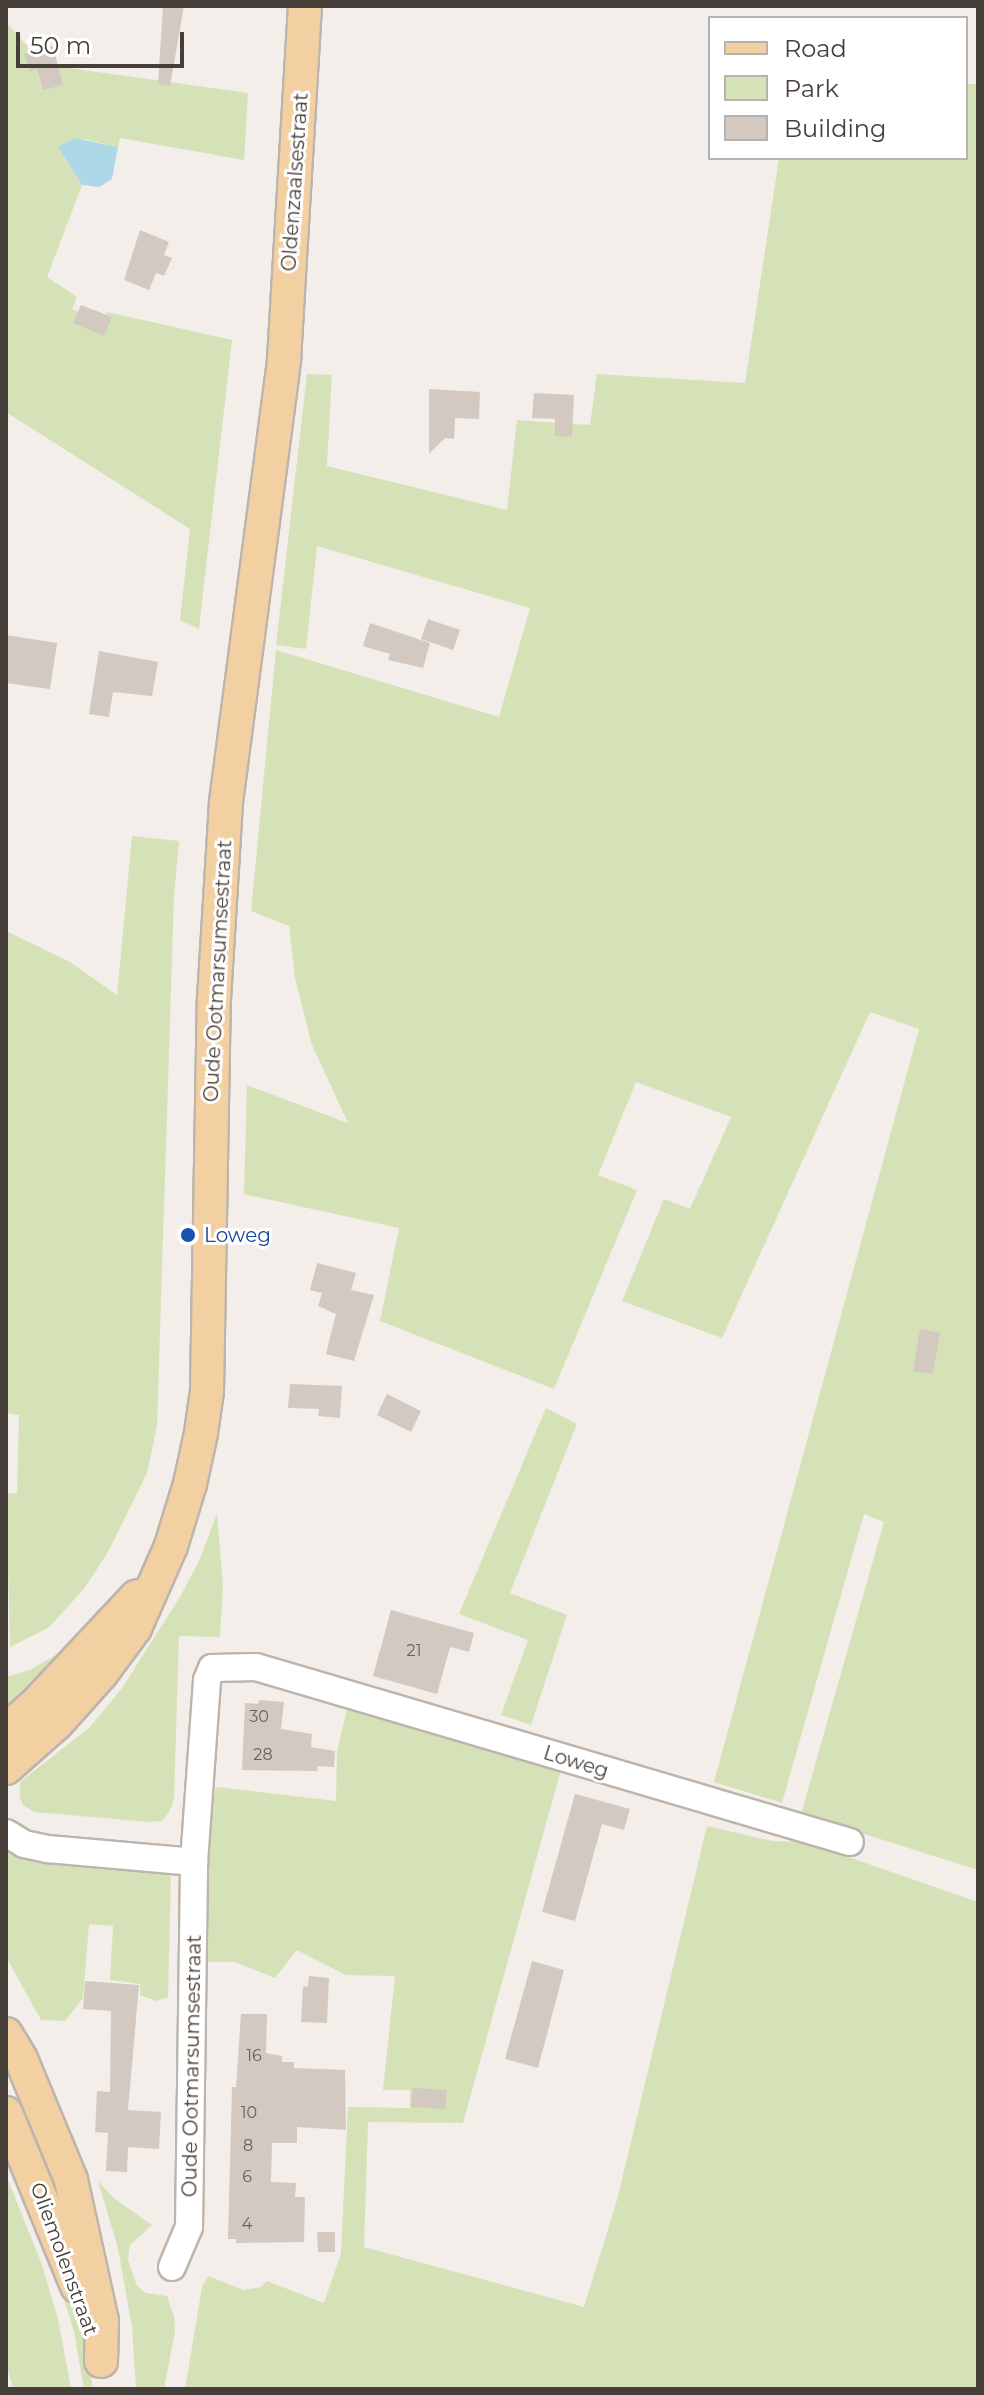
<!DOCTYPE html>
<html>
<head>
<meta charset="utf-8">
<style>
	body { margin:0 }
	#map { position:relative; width:984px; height:2395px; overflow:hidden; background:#f3eee9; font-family:Montserrat,sans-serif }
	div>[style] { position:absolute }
	.green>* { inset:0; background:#d5e2b7 }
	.water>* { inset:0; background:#acd8e8 }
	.building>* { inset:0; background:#d3c9c0 }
	.roads { filter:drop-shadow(2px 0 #bdb5ad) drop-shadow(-2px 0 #bdb5ad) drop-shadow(0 2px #bdb5ad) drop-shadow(0 -2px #bdb5ad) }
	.minor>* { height:26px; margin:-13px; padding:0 13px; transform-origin:13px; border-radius:13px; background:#fff }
	.major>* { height:32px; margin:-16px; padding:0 16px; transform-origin:16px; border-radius:16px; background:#f3d0a2 }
	.dots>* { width:22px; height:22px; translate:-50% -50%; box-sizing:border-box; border:4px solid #fff; border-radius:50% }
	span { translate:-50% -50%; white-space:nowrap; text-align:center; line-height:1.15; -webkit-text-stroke:6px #fff; paint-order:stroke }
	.number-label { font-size:16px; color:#69615a }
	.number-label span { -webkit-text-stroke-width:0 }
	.street-label { font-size:20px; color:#463e38 }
	.transit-label { font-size:20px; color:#164399 }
	.left { translate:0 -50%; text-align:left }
	.frame { position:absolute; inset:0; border:8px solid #463e38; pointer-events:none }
	.legend { position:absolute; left:708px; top:16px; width:260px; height:144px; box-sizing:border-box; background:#fff; border:2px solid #b5b2af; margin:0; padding:10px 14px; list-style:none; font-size:24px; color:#463e38 }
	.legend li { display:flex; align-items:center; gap:16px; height:40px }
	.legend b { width:40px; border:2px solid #b5b2af }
	.scale { position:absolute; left:16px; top:32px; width:168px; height:36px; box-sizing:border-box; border:4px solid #463e38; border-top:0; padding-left:10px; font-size:24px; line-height:28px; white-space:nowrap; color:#463e38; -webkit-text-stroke:6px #fff; paint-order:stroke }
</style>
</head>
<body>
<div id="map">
	<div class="green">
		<i style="clip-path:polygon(6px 22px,29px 48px,62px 67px,248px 93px,244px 160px,120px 138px,118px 147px,84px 139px,58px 147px,82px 185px,47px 277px,77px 297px,72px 309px,101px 322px,107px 312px,232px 340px,199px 629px,180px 620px,190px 529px,6px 412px)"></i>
		<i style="clip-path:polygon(966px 84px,978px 84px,978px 1870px,801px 1814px,884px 1522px,864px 1514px,782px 1803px,714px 1782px,919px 1029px,870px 1012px,722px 1338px,622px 1301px,664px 1199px,690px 1209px,731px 1117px,636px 1082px,598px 1175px,637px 1190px,554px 1389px,380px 1321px,399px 1228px,244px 1194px,247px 1085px,348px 1123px,312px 1045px,295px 978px,289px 926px,251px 911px,276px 650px,499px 717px,530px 608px,317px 546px,306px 649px,276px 645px,307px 374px,332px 375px,327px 466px,507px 510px,517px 420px,590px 425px,597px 374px,745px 383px,779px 158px,966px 158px)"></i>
		<i style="clip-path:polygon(132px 836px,179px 841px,174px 896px,157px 1426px,147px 1473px,108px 1552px,84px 1589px,48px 1628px,10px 1647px,6px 1494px,17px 1493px,19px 1415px,6px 1413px,6px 931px,70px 962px,117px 995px)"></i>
		<i style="clip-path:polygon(546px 1408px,577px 1424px,510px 1593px,567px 1615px,531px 1725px,501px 1715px,528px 1640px,459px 1614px)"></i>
		<i style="clip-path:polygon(217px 1513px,223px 1586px,220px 1637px,179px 1636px,174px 1800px,169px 1812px,162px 1821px,150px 1822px,34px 1812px,23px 1805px,20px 1797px,20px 1782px,90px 1727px,122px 1688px,180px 1597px,200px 1559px)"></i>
		<i style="clip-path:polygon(66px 1649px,41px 1678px,6px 1707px,6px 1677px,30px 1670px)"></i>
		<i style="clip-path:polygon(348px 1705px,562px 1766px,463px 2123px,368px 2122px,364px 2247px,584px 2307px,617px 2200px,707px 1826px,772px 1841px,805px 1842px,978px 1902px,978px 2389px,185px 2389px,202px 2287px,208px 2276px,244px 2290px,261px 2287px,267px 2281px,324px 2303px,341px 2253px,348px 2107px,410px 2108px,410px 2090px,383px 2090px,395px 1976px,346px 1975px,297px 1950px,275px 1978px,235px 1962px,204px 1962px,208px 1802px,217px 1787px,336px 1801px,337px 1751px)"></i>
		<i style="clip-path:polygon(6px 1846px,149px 1867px,171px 1874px,168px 1997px,156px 2001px,140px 1995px,140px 1984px,110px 1980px,113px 1926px,89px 1924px,83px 1998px,65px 2021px,41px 2020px,6px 1957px)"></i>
		<i style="clip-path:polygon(6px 2175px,42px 2265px,58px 2319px,71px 2389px,13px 2389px,6px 2362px)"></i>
		<i style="clip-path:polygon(98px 2181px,115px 2199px,152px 2225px,130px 2245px,128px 2260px,137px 2286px,146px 2293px,167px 2296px,174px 2316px,175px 2331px,164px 2389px,136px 2389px,132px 2327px,118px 2248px)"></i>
		<i style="clip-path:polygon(66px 2273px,80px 2320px,93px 2389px,84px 2389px,74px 2332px,57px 2276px)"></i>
	</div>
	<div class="water">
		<i style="clip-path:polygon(74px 138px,118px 147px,112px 179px,99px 187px,82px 185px,58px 147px)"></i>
	</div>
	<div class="building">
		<i style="clip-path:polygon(163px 6px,184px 6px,170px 86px,158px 84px)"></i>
		<i style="clip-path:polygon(53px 46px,63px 85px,43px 90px,37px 69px,30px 72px,24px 53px)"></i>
		<i style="clip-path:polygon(140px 230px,169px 242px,164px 255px,172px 258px,164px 276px,156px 273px,149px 290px,124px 280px)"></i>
		<i style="clip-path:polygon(81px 305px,112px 317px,104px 336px,73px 323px)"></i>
		<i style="clip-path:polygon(429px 389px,480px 392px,479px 419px,455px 418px,454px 439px,445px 438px,429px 454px)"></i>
		<i style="clip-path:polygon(534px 393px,574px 395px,572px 437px,555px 436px,555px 419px,532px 418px)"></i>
		<i style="clip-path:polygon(428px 619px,460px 630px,453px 650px,421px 639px)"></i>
		<i style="clip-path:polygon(370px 623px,430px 643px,423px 668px,388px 660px,390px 654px,363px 646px)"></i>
		<i style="clip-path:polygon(6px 635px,57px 643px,50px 689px,6px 683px)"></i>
		<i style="clip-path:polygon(99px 651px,158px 662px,152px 696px,113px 692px,109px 717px,89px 714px)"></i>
		<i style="clip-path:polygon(317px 1263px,356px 1273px,351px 1290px,374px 1295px,354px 1361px,326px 1354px,336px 1314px,318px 1306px,322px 1293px,310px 1290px)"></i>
		<i style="clip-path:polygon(920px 1329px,940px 1333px,933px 1374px,913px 1371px)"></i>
		<i style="clip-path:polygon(290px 1384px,342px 1386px,340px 1418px,318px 1416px,319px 1409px,288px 1408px)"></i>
		<i style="clip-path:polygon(387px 1394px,421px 1411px,411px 1432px,377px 1415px)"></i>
		<i style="clip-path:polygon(391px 1610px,474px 1633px,469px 1652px,450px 1647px,437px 1694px,373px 1676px)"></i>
		<i style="clip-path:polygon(259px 1700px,284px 1702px,281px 1729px,312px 1734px,311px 1747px,335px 1751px,334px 1767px,318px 1766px,317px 1771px,242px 1770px,245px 1703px,258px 1704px)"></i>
		<i style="clip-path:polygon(575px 1794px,630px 1809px,624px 1830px,602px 1824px,575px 1921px,542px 1912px)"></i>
		<i style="clip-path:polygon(532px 1961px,564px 1970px,538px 2068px,505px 2059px)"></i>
		<i style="clip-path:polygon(309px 1976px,329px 1978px,327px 2023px,301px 2022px,303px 1987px,308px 1986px)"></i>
		<i style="clip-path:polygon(85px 1981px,139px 1985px,128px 2110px,161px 2112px,159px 2149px,128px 2147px,127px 2172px,106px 2171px,108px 2133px,95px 2132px,97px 2091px,110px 2092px,111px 2011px,83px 2009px)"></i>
		<i style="clip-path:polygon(241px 2014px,267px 2014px,266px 2053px,282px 2056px,282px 2062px,294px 2062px,294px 2068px,345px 2070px,346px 2130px,297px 2127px,297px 2143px,272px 2143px,271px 2182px,296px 2183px,295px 2197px,305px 2197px,304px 2242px,236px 2243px,236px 2239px,228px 2239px,232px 2087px,236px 2087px)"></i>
		<i style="clip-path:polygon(413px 2088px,447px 2090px,445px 2109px,411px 2107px)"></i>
		<i style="clip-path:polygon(317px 2232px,335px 2232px,335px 2252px,318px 2252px)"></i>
	</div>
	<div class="roads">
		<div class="minor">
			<i style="left:6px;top:1833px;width:21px;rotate:31deg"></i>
			<i style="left:24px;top:1844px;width:25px;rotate:12deg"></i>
			<i style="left:48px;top:1849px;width:147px;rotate:5.1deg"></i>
			<i style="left:172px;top:2267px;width:43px;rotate:-67deg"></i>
			<i style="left:189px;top:2227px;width:365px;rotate:-89.2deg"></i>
			<i style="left:194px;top:1862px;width:182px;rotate:-85.9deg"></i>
			<i style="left:207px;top:1680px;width:13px;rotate:-67deg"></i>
			<i style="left:212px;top:1668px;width:44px;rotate:-1.3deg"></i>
			<i style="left:256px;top:1667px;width:619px;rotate:16.42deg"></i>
		</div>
		<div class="major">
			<i style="left:6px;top:1730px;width:38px;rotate:-41deg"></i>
			<i style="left:35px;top:1705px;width:149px;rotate:-46.9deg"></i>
			<i style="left:6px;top:1768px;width:68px;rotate:-41.4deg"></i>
			<i style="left:57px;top:1723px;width:66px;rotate:-48.1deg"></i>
			<i style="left:101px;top:1674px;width:57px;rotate:-53.5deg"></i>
			<i style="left:135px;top:1628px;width:90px;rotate:-66.3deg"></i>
			<i style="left:171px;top:1546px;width:65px;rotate:-73deg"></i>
			<i style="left:190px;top:1484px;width:52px;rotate:-77.8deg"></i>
			<i style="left:201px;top:1433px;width:42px;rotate:-81.9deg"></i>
			<i style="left:207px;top:1391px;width:392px;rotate:-89deg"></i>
			<i style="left:214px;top:999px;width:197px;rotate:-86.5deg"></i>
			<i style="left:226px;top:802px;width:447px;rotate:-82.5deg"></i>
			<i style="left:284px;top:359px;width:354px;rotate:-86.6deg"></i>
			<i style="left:6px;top:2034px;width:29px;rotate:59deg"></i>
			<i style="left:21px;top:2059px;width:131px;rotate:67.5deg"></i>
			<i style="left:71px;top:2180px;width:144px;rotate:77.6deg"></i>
			<i style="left:102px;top:2321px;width:40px;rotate:91.4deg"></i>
			<i style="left:6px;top:2113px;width:187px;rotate:67.7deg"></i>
		</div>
	</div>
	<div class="dots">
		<i style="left:188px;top:1235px;background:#1a4fb4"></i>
	</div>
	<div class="number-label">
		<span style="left:414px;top:1651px">21</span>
		<span style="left:259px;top:1717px">30</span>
		<span style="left:263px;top:1755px">28</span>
		<span style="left:254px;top:2056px">16</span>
		<span style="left:249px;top:2113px">10</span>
		<span style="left:248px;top:2146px">8</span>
		<span style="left:247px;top:2177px">6</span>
		<span style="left:247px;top:2224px">4</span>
	</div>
	<div class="street-label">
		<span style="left:295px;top:182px;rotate:-86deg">Oldenzaalsestraat</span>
		<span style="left:218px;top:971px;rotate:-87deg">Oude Ootmarsumsestraat</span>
		<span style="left:576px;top:1762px;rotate:17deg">Loweg</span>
		<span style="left:192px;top:2066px;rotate:-89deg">Oude Ootmarsumsestraat</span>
		<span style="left:64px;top:2259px;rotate:70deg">Oliemolenstraat</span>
	</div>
	<div class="transit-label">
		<span class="left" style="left:204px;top:1235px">Loweg</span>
	</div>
	<div class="frame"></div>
	<ul class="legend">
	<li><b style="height:10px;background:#f3d0a2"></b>Road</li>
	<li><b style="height:22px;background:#d5e2b7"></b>Park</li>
	<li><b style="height:22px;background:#d3c9c0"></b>Building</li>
	</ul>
	<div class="scale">50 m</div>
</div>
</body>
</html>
